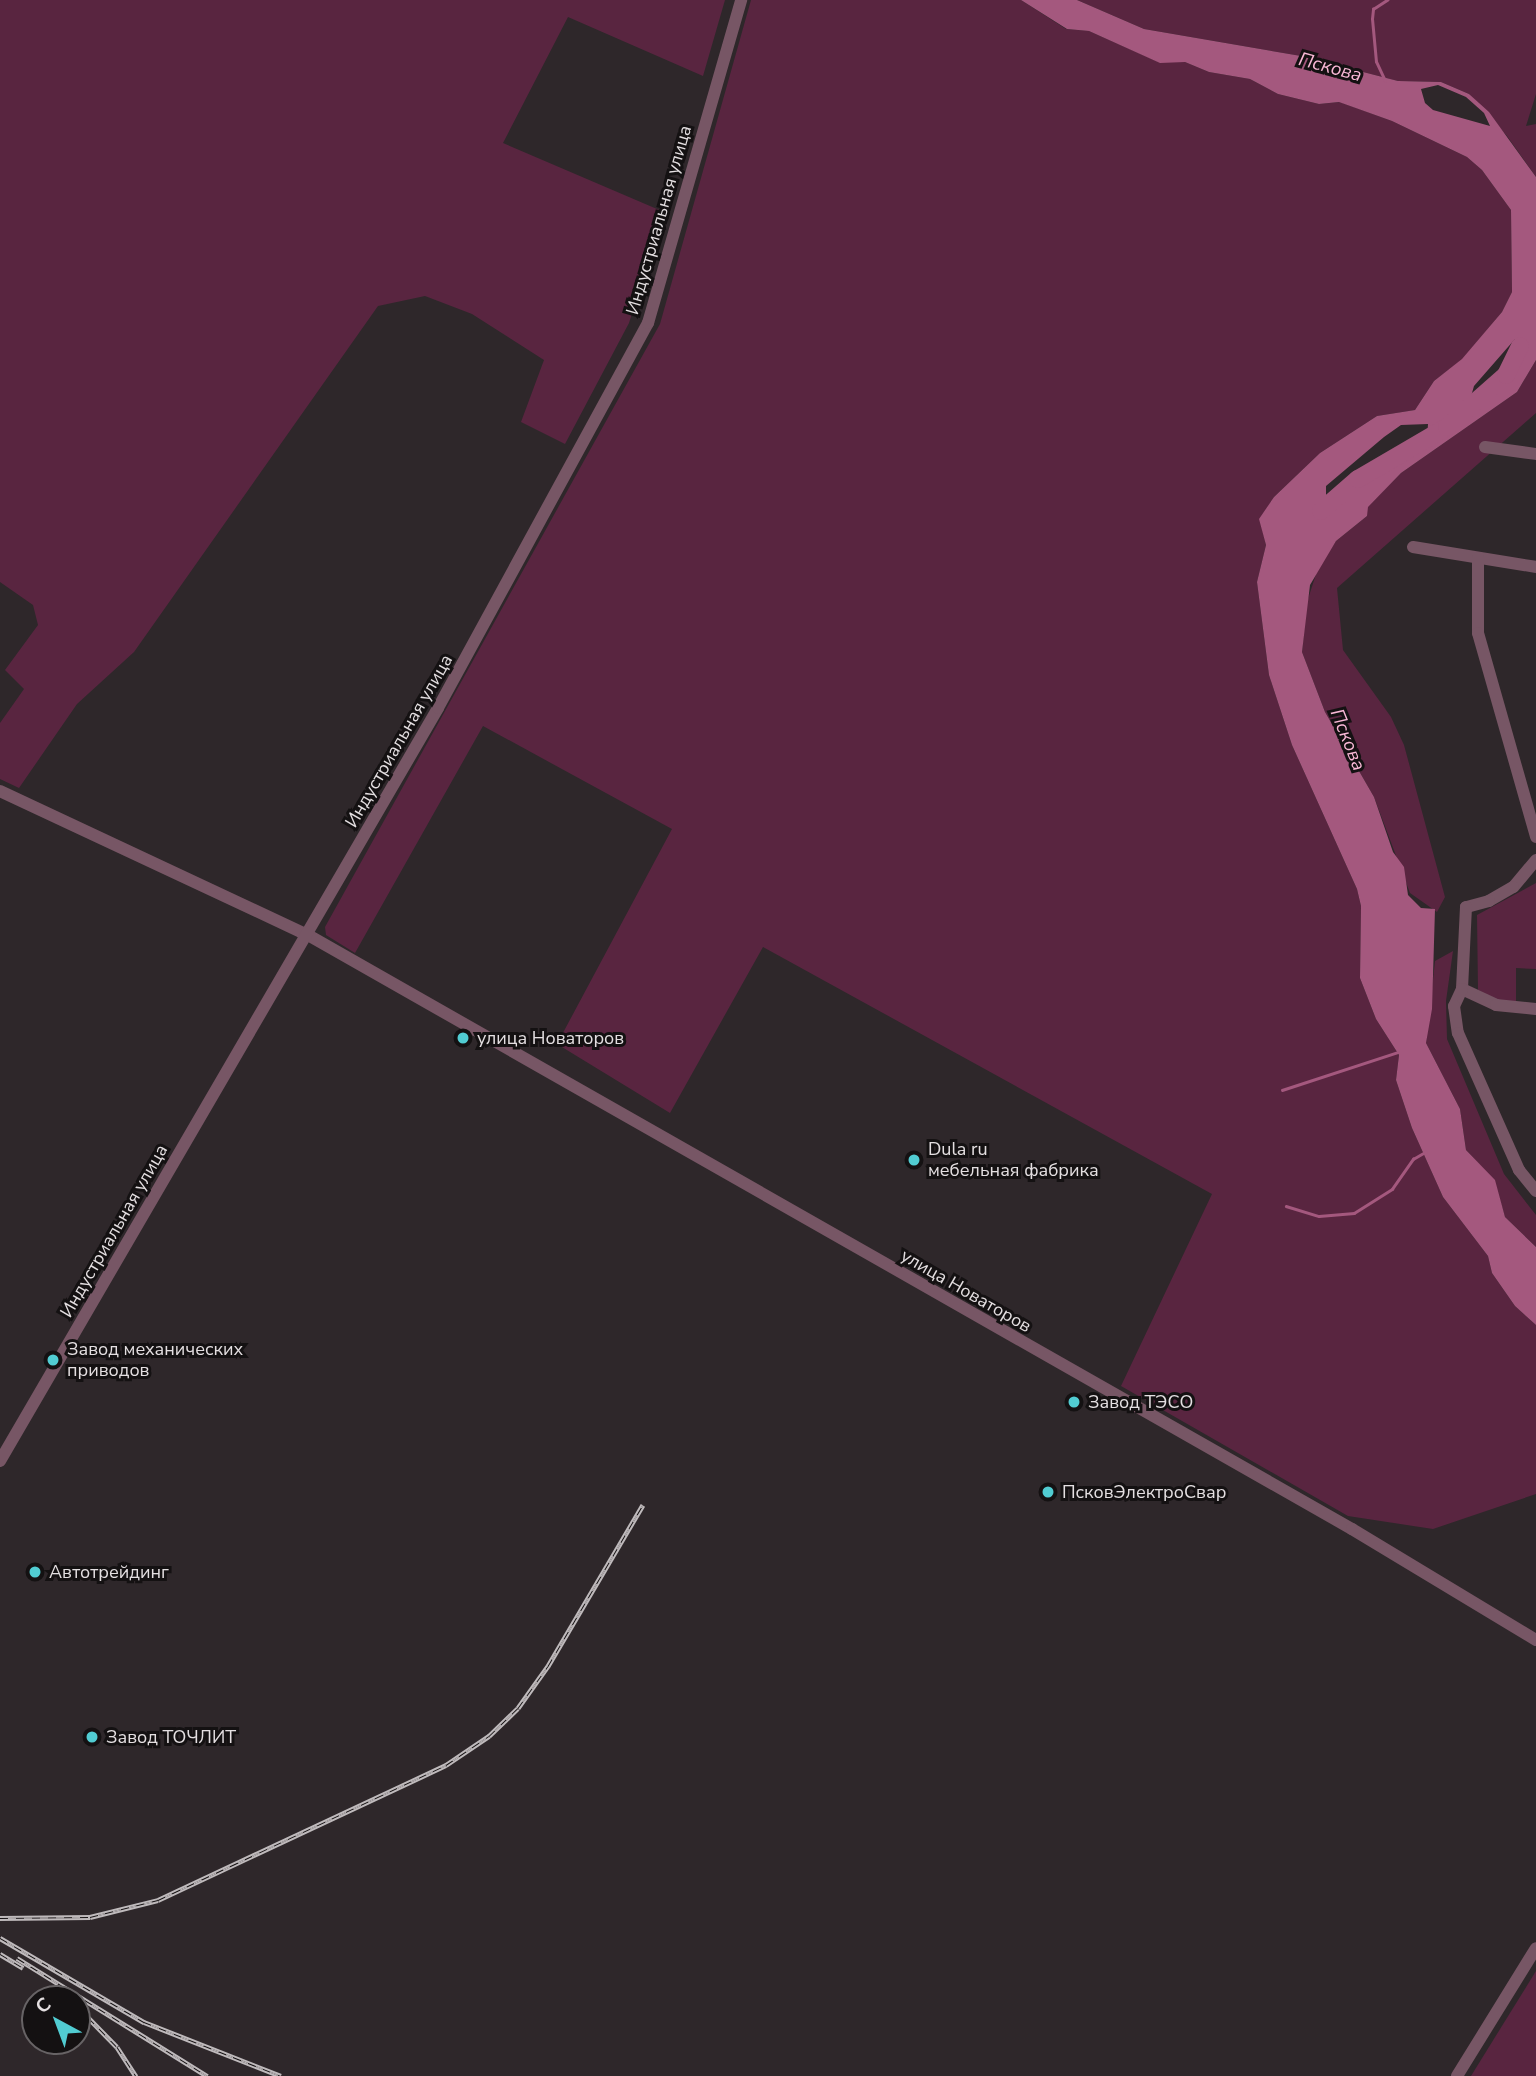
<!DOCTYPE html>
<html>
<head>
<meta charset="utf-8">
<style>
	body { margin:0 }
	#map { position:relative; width:1536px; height:2076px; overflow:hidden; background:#2e272a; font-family:"Nunito Sans",sans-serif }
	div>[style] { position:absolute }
	.green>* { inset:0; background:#592540 }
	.water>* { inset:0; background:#a4587e }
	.stream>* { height:2.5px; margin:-1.25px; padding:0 1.25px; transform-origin:1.25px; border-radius:1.25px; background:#a4587e }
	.river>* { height:18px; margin:-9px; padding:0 9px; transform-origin:9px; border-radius:9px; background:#a4587e }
	.street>* { height:12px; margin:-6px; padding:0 6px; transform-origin:6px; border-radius:6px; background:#775665 }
	.rail>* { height:5px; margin-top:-2.5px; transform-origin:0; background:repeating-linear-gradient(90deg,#141112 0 8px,#bfbabc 0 16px); box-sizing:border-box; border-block:2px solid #bfbabc }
	.dots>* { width:19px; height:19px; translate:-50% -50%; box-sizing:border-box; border:4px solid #141112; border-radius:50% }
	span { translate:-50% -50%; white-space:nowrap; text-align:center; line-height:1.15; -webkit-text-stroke:6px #141112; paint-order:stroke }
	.street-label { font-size:18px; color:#e4dfe1 }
	.poi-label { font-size:18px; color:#e4dfe1 }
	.left { translate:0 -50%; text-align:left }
	.water-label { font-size:19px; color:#f9b8d6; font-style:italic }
	.north { position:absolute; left:21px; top:1985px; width:70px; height:70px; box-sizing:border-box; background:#141112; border:2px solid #676365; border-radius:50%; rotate:319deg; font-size:19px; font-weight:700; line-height:28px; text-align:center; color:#e4dfe1 }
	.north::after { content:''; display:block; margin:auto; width:24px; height:32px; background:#51ccd2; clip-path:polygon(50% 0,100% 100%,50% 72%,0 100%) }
</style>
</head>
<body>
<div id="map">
	<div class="green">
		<i style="clip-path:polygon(0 0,725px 0,703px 76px,568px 17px,503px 143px,664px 212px,629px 323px,565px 444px,521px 422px,544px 360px,472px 314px,425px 296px,378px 306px,134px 652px,77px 704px,19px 788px,0 779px,0 723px,24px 689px,5px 670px,38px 625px,33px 605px,0 582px)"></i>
		<i style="clip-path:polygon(751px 0,1021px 0,1066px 29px,1089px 31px,1159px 62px,1185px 62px,1209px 72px,1250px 79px,1278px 94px,1319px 104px,1340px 102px,1392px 121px,1467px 157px,1482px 170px,1511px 210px,1512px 292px,1502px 312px,1462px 360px,1434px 381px,1415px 410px,1377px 416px,1320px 453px,1274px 497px,1260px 519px,1266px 545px,1257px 582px,1269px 675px,1292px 745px,1357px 889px,1361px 906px,1360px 978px,1376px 1019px,1399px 1055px,1396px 1080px,1412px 1128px,1443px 1197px,1488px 1256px,1492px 1273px,1515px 1306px,1536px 1325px,1536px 1494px,1433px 1529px,1348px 1516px,1121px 1386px,1212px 1194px,763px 947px,670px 1113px,557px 1044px,672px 829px,483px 726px,355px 953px,326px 935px,325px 927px,660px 324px)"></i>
		<i style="clip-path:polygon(1077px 0,1536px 0,1536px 94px,1526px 126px,1536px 124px,1536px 177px,1507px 136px,1469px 94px,1441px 82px,1398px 81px,1301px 56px,1144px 29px)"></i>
		<i style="clip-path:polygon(1536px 360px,1536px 413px,1337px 588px,1343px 650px,1391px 717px,1404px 745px,1445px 897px,1437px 912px,1410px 893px,1374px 797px,1325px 712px,1302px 652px,1307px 602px,1318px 568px,1336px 541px,1367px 516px,1367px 507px,1401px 473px,1517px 392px)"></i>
		<i style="clip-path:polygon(1536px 883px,1536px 969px,1516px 968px,1516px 1001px,1500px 1002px,1478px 990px,1477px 915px)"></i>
		<i style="clip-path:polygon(1453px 951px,1446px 1001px,1447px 1039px,1504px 1174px,1536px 1215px,1536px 1247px,1505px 1217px,1494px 1180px,1466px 1150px,1460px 1109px,1426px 1043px,1435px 961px)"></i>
		<i style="clip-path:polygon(1536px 1971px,1536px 2076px,1471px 2076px)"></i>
	</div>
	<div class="water">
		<i style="clip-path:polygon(evenodd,1021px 0,1077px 0,1144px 29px,1301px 56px,1398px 81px,1441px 82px,1469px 94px,1489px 112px,1536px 177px,1536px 360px,1517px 392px,1401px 473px,1368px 507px,1367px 516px,1336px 541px,1310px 585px,1302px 652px,1325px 712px,1374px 797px,1393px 852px,1404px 867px,1408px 895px,1421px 908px,1435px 909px,1432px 1009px,1426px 1043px,1460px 1109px,1466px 1150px,1495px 1180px,1505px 1217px,1536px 1247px,1536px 1325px,1515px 1306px,1492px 1273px,1488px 1256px,1443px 1197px,1412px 1128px,1396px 1080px,1399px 1055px,1376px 1019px,1360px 978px,1361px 906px,1357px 889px,1292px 745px,1269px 675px,1257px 582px,1266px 545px,1259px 519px,1274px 497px,1320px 453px,1377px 416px,1415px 410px,1434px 381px,1462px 359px,1502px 312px,1512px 292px,1511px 210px,1482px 170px,1467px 157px,1392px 121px,1339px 102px,1319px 104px,1278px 94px,1250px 79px,1209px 72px,1185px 62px,1160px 63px,1089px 31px,1067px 29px,1021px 0,1438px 85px,1466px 97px,1484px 113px,1490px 126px,1433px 110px,1425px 103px,1421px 89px,1438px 85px,1021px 0,1515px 339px,1519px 346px,1506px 380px,1470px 400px,1474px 386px,1515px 339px,1021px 0,1428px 424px,1427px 439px,1372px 465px,1353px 492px,1326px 497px,1326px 486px,1384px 437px,1401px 425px,1428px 424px)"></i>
	</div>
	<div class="stream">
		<i style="left:1385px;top:81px;width:21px;rotate:-115deg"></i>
		<i style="left:1376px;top:62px;width:43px;rotate:-95.3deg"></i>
		<i style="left:1372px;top:19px;width:10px;rotate:-84deg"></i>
		<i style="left:1373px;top:9px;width:17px;rotate:-33deg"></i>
		<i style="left:1282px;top:1090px;width:122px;rotate:-18.1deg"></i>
		<i style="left:1286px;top:1206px;width:34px;rotate:17deg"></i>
		<i style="left:1319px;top:1216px;width:35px;rotate:-5deg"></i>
		<i style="left:1354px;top:1213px;width:45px;rotate:-32.3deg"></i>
		<i style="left:1392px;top:1189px;width:37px;rotate:-55deg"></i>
		<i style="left:1413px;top:1159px;width:14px;rotate:-30deg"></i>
	</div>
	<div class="river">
		<i style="left:1321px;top:511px;width:49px;rotate:-40.9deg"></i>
		<i style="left:1358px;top:479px;width:103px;rotate:-30.3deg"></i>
		<i style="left:1447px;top:427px;width:79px;rotate:-41.4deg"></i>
		<i style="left:1506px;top:375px;width:32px;rotate:-64deg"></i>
	</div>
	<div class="street">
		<i style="left:1485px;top:447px;width:51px;rotate:7.8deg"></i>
		<i style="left:1413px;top:547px;width:125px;rotate:9.2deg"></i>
		<i style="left:1478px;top:558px;width:75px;rotate:90deg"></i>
		<i style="left:1478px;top:633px;width:212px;rotate:74.1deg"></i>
		<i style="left:0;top:791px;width:340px;rotate:25.1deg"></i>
		<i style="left:308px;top:935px;width:1201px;rotate:29.64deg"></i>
		<i style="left:1352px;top:1529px;width:215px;rotate:31.1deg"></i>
		<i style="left:1536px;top:860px;width:35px;rotate:130deg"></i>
		<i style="left:1513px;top:887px;width:28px;rotate:150deg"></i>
		<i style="left:1489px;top:901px;width:24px;rotate:165deg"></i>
		<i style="left:1466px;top:907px;width:82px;rotate:92.8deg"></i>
		<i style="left:1462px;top:989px;width:38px;rotate:25deg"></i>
		<i style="left:1496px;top:1005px;width:40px;rotate:5.7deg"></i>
		<i style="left:1462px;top:989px;width:19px;rotate:115deg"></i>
		<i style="left:1454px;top:1006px;width:27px;rotate:82deg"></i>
		<i style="left:1458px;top:1033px;width:150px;rotate:66deg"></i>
		<i style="left:1519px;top:1170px;width:27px;rotate:51deg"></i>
		<i style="left:0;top:1461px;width:871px;rotate:-59.81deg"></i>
		<i style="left:438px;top:708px;width:439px;rotate:-61.4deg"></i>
		<i style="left:648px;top:323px;width:336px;rotate:-73.9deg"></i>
		<i style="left:1457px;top:2076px;width:150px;rotate:-58.3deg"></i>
	</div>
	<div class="rail">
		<i style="left:0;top:1918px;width:90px;rotate:-0.6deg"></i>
		<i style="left:90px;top:1917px;width:70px;rotate:-14deg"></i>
		<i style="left:158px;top:1900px;width:318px;rotate:-25.1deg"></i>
		<i style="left:446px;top:1765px;width:52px;rotate:-34deg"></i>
		<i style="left:489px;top:1736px;width:40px;rotate:-44deg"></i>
		<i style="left:518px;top:1708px;width:52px;rotate:-54.5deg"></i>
		<i style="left:548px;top:1666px;width:187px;rotate:-59.5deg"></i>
		<i style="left:0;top:1938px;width:167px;rotate:30.3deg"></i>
		<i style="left:144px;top:2022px;width:147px;rotate:21.5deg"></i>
		<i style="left:0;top:1954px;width:27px;rotate:31deg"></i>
		<i style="left:17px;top:1958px;width:224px;rotate:31.8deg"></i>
		<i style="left:77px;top:2006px;width:57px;rotate:45.7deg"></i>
		<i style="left:117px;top:2047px;width:35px;rotate:57deg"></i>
	</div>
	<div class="dots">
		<i style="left:463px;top:1038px;background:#51ccd2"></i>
		<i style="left:914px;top:1160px;background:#51ccd2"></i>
		<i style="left:53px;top:1360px;background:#51ccd2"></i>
		<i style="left:1074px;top:1402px;background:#51ccd2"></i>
		<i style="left:1048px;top:1492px;background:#51ccd2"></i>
		<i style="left:35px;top:1572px;background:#51ccd2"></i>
		<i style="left:92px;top:1737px;background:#51ccd2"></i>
	</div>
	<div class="street-label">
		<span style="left:659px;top:220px;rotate:-74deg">Индустриальная улица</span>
		<span style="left:399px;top:741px;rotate:-60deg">Индустриальная улица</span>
		<span style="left:114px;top:1231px;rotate:-60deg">Индустриальная улица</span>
		<span style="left:966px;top:1291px;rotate:30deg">улица Новаторов</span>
	</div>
	<div class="poi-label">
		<span class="left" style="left:477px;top:1038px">улица Новаторов</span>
		<span class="left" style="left:928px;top:1160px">Dula ru<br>мебельная фабрика</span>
		<span class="left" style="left:67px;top:1360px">Завод механических<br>приводов</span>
		<span class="left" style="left:1088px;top:1402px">Завод ТЭСО</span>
		<span class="left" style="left:1062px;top:1492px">ПсковЭлектроСвар</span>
		<span class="left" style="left:49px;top:1572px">Автотрейдинг</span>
		<span class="left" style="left:106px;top:1737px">Завод ТОЧЛИТ</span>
	</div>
	<div class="water-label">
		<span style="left:1330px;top:68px;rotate:15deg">Пскова</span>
		<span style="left:1347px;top:740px;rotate:68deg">Пскова</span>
	</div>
	<div class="north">С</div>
</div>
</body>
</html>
